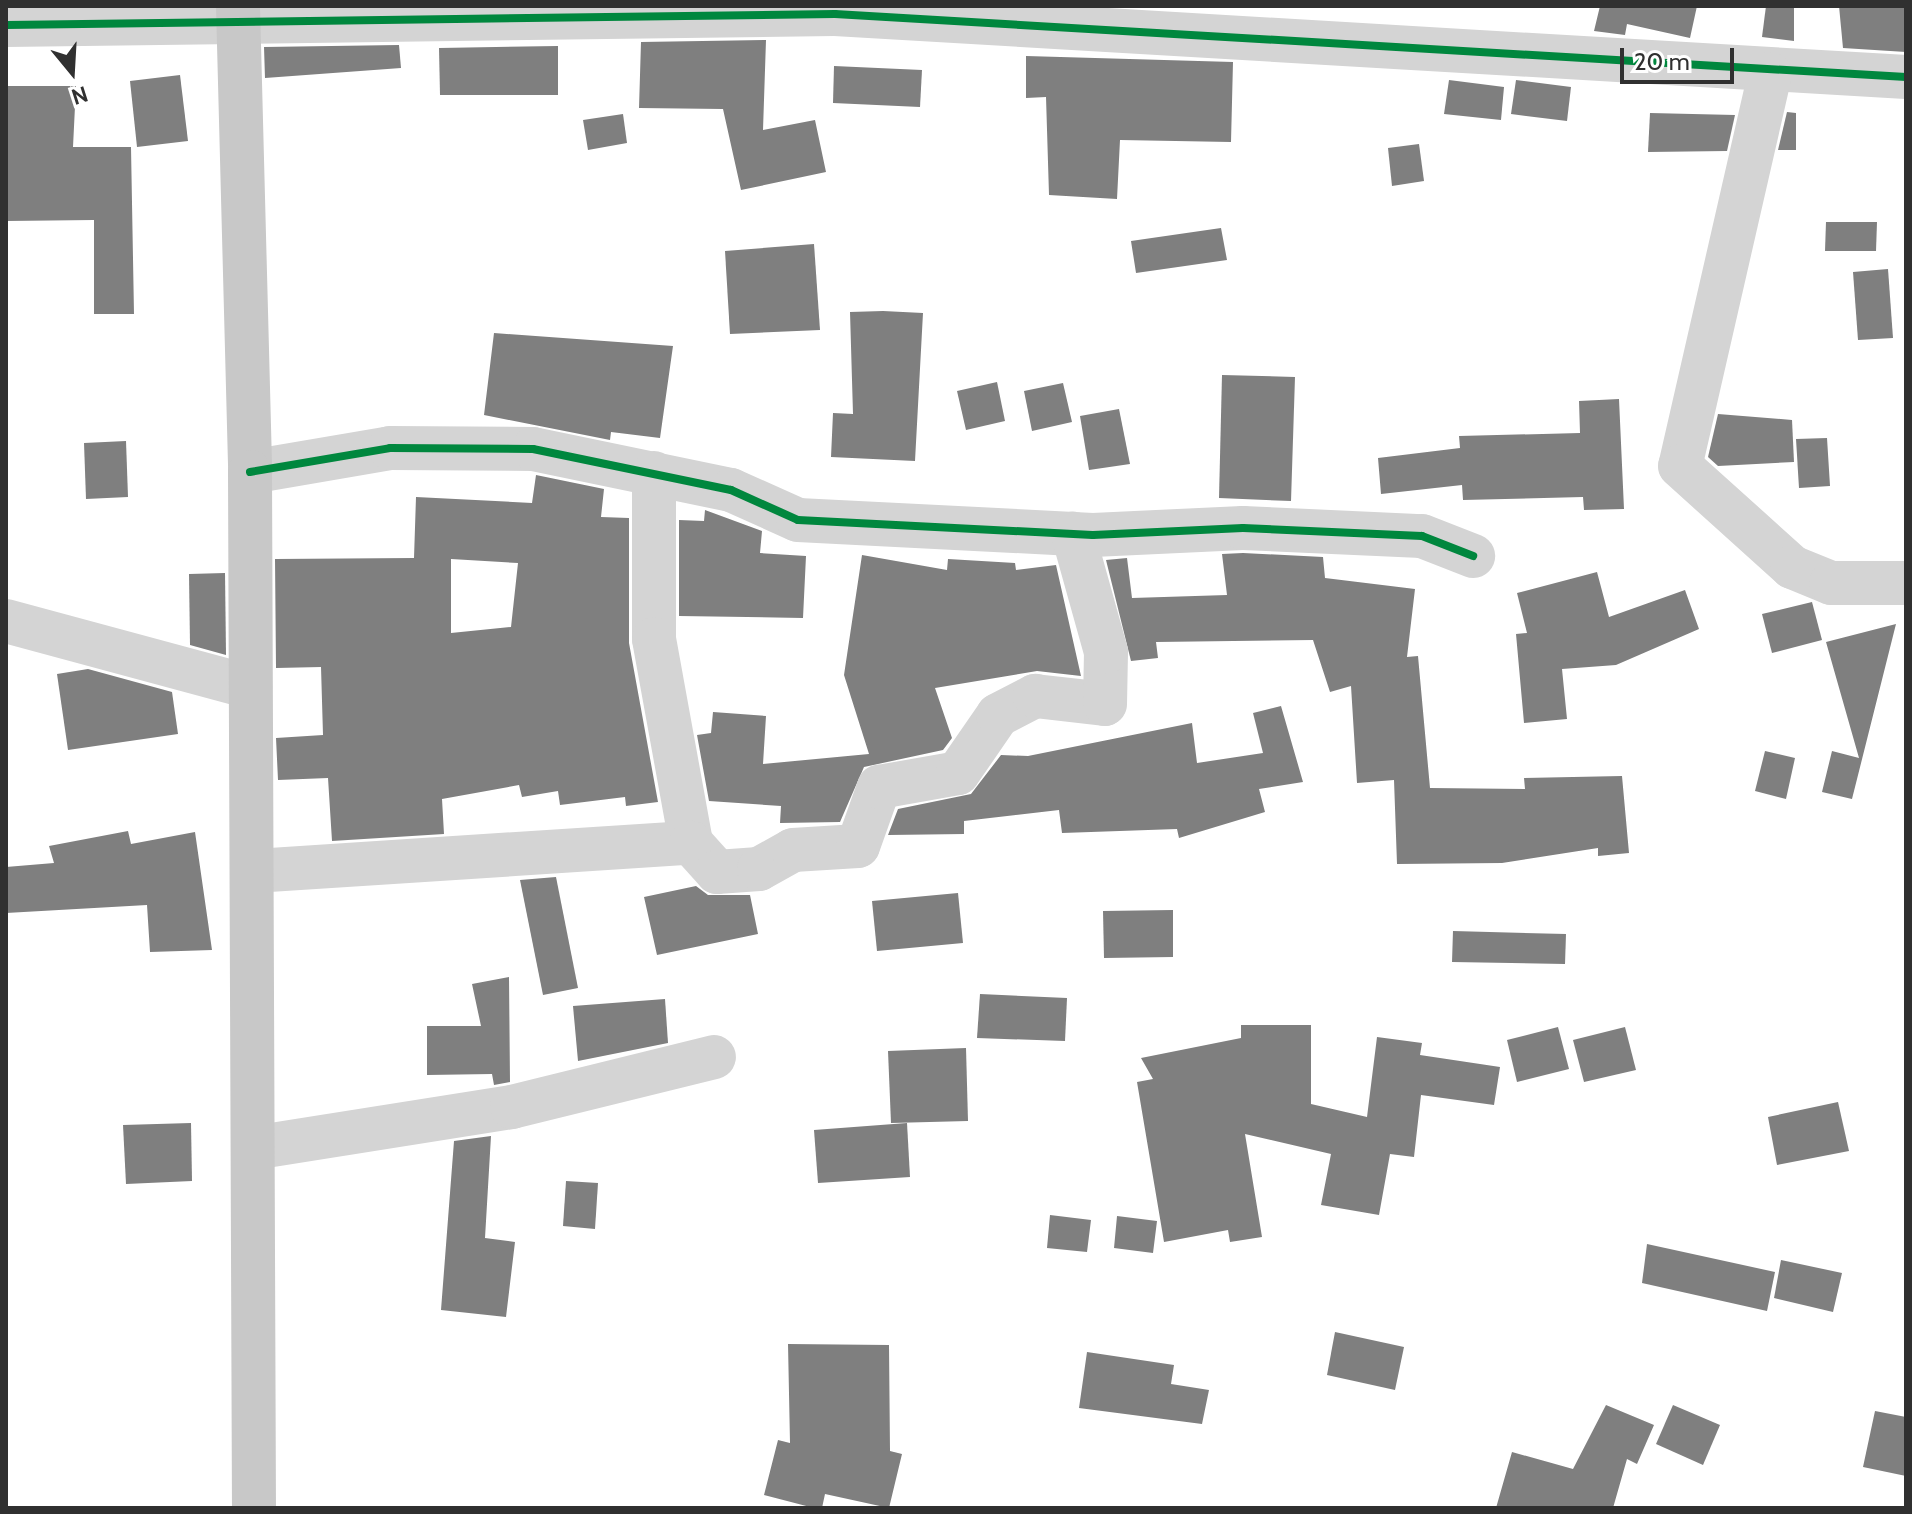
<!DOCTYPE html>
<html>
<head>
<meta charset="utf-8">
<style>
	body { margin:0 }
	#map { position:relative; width:1912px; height:1514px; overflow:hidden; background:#fff; font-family:Cabin,sans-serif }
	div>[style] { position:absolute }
	.building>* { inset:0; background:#7f7f7f }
	.minor>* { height:44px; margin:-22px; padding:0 22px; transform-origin:22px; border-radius:22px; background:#d4d4d4 }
	.major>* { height:44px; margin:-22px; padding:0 22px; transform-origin:22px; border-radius:22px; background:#c8c8c8 }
	.cycleway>* { height:8px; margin:-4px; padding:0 4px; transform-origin:4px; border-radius:4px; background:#00873e }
	span { translate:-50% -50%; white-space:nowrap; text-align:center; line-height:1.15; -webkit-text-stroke:8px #fff; paint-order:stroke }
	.frame { position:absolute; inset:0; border:8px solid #303030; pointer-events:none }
	.north { position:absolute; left:32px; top:32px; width:80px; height:80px; -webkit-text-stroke:6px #fff; paint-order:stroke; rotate:162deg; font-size:22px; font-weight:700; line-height:32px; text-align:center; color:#303030 }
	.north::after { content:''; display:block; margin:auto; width:28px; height:36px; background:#303030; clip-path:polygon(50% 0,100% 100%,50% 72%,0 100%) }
	.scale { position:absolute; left:1620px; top:48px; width:114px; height:36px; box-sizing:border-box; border:4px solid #303030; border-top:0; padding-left:10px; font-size:24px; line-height:28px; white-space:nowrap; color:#303030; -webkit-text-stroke:6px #fff; paint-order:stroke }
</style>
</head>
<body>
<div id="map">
	<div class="building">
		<i style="clip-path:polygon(1600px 6px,1697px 6px,1690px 38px,1627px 24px,1625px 35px,1594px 31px)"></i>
		<i style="clip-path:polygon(1766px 6px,1794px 6px,1794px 41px,1762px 37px)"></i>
		<i style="clip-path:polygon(1839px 6px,1906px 6px,1906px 52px,1843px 48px)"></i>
		<i style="clip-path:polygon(766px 40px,763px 130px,815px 120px,826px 172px,741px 190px,723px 109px,639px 108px,641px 42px)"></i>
		<i style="clip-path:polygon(399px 45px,401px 68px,265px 78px,264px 47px)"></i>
		<i style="clip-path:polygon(558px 46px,558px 95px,440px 95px,439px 48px)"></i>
		<i style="clip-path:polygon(1026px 56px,1233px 62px,1231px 142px,1120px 140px,1117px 199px,1049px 195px,1046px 97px,1026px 98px)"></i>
		<i style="clip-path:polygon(834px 66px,922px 70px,920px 107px,833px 103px)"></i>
		<i style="clip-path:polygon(180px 75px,188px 141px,137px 147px,130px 81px)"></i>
		<i style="clip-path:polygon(1449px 80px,1504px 87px,1501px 120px,1444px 114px)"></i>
		<i style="clip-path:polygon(1516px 80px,1571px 87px,1567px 121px,1511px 114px)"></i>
		<i style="clip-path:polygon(6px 86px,76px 86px,73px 147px,131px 147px,134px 314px,94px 314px,94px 220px,6px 221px)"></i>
		<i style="clip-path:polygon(1787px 112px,1796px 113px,1796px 150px,1778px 150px)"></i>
		<i style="clip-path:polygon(1650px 113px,1735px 115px,1727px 151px,1648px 152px)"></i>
		<i style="clip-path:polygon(623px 114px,627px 143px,588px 150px,583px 120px)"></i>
		<i style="clip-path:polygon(1419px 144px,1424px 181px,1392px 186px,1388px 148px)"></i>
		<i style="clip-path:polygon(1826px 222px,1877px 222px,1876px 251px,1825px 251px)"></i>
		<i style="clip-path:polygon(1221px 228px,1227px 260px,1136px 273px,1131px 241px)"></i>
		<i style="clip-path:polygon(814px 244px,820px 330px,730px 334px,725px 251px)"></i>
		<i style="clip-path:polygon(1888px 269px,1893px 338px,1858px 340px,1853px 272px)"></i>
		<i style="clip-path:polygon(883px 311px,923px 313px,915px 461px,831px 457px,833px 413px,853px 414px,850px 312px)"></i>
		<i style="clip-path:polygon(494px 333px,673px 346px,660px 438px,611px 432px,610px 440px,484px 415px)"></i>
		<i style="clip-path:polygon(1222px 375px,1295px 377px,1291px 501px,1219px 498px)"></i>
		<i style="clip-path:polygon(997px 382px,1005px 421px,966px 430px,957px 391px)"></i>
		<i style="clip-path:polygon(1063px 383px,1072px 422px,1032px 431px,1024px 391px)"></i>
		<i style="clip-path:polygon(1619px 399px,1624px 509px,1584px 510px,1583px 497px,1463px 500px,1462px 485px,1381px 494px,1378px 458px,1460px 448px,1459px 436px,1580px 433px,1579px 401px)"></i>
		<i style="clip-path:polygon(1119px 409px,1130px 464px,1089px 470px,1080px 416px)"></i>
		<i style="clip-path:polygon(1718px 414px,1792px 420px,1794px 462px,1718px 466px,1708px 457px)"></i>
		<i style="clip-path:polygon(1827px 438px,1830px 486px,1799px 488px,1796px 439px)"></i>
		<i style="clip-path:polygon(126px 441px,128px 497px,86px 499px,84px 443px)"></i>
		<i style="clip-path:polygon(evenodd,536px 475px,604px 489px,601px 517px,629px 518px,629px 643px,658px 802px,626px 806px,625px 797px,560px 805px,558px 791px,522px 797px,519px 785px,442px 799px,444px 834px,332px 841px,328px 778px,278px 780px,276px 738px,323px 735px,321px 667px,276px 668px,275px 559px,414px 558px,416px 497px,532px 503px,536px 475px,451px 559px,518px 563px,511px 627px,451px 633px,451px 559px)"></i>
		<i style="clip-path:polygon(705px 510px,762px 531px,760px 553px,806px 556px,803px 618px,679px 616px,679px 520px,704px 521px)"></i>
		<i style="clip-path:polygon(1243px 553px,1323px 557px,1325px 578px,1415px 589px,1407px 657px,1418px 656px,1430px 788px,1525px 789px,1524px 778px,1622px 776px,1629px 853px,1598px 856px,1598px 848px,1502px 863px,1397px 864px,1394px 780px,1357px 783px,1351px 686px,1330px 692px,1313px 640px,1156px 642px,1158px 658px,1131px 661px,1106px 560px,1127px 558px,1132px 598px,1227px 595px,1222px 554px)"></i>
		<i style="clip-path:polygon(862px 555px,947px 570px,948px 559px,1015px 563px,1016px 570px,1056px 565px,1081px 676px,1037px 671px,935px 688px,952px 738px,943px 750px,864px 767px,840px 822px,780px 823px,781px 806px,709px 801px,697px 735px,711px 733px,713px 712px,766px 716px,763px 764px,869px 754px,844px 675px)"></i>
		<i style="clip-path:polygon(1597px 572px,1609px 617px,1685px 590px,1699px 629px,1616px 665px,1562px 669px,1567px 719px,1524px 723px,1516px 634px,1527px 633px,1517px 593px)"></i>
		<i style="clip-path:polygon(225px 573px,226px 655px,190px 645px,189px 574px)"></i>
		<i style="clip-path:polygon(1812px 602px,1822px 640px,1772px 653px,1762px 614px)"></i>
		<i style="clip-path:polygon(1896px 624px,1852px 799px,1822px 792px,1832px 751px,1859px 758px,1826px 642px)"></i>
		<i style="clip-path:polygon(88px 669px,172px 692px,178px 734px,68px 750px,57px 674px)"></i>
		<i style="clip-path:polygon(1281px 706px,1303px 782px,1259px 789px,1265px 812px,1179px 838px,1177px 829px,1062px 833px,1059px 810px,964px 821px,964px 834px,888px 835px,898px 809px,971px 794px,1001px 755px,1028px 756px,1192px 723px,1197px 763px,1263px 753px,1253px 713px)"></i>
		<i style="clip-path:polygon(1765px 751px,1795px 758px,1786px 799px,1755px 791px)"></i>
		<i style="clip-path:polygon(128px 831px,131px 844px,195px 832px,212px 950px,150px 952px,147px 905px,6px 913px,6px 867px,54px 863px,49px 846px)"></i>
		<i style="clip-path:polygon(556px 877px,578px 988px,543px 995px,520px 880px)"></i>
		<i style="clip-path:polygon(696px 886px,708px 895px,750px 895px,758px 934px,657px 955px,644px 897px)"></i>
		<i style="clip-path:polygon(958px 893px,963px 943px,877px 951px,872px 901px)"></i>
		<i style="clip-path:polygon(1173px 910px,1173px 957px,1104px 958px,1103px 911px)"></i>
		<i style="clip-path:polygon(1453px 931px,1566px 934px,1565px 964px,1452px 962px)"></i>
		<i style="clip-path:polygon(509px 977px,510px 1082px,494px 1085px,492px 1074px,427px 1075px,427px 1026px,481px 1026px,472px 984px)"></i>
		<i style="clip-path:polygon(980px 994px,1067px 998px,1065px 1041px,977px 1038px)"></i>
		<i style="clip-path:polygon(665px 999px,668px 1043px,578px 1061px,573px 1006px)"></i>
		<i style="clip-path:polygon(1241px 1025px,1311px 1025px,1311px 1104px,1367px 1117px,1377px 1037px,1422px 1043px,1420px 1055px,1500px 1067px,1494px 1105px,1421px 1095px,1414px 1157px,1390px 1154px,1379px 1215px,1321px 1205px,1331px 1154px,1245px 1134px,1262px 1237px,1230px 1242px,1228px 1230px,1164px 1242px,1137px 1082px,1153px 1079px,1141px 1058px,1241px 1038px)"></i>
		<i style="clip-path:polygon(1558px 1027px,1569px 1069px,1517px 1082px,1507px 1040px)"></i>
		<i style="clip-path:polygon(1625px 1027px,1636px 1070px,1584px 1082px,1573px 1040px)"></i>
		<i style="clip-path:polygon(966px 1048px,968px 1121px,891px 1123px,888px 1051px)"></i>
		<i style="clip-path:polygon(1838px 1102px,1849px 1151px,1777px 1165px,1768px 1117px)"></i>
		<i style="clip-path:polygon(191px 1123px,192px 1181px,126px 1184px,123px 1125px)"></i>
		<i style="clip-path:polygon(907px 1123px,910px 1177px,818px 1183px,814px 1130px)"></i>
		<i style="clip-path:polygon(491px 1136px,485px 1238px,515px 1242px,506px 1317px,441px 1310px,454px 1141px)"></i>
		<i style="clip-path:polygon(566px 1181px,598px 1183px,595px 1229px,563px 1226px)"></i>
		<i style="clip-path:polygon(1050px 1215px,1091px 1220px,1087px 1252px,1047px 1248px)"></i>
		<i style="clip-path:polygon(1117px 1216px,1157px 1221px,1153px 1253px,1114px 1248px)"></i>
		<i style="clip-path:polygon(1647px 1244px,1775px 1272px,1767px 1311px,1642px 1283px)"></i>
		<i style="clip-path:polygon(1781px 1260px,1842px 1273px,1833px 1312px,1774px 1298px)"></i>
		<i style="clip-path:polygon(1335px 1332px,1404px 1347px,1395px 1390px,1327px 1375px)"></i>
		<i style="clip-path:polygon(788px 1344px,889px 1345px,890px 1451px,902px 1454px,889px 1508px,825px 1494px,822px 1508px,814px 1508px,764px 1495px,778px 1440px,790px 1443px)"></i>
		<i style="clip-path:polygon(1087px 1352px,1174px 1365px,1171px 1384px,1209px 1390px,1202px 1424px,1079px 1408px)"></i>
		<i style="clip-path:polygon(1606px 1405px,1654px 1425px,1637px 1464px,1627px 1459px,1613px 1508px,1496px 1508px,1512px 1452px,1573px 1469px)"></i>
		<i style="clip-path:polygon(1673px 1405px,1720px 1425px,1703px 1465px,1656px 1444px)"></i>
		<i style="clip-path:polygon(1875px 1411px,1906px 1417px,1906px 1476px,1863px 1467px)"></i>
	</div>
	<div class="minor">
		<i style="left:6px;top:25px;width:829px;rotate:-0.76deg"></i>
		<i style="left:835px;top:14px;width:1073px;rotate:3.37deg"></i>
		<i style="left:1770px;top:74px;width:402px;rotate:102.9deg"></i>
		<i style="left:1680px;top:466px;width:151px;rotate:42deg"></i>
		<i style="left:1792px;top:567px;width:42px;rotate:22.3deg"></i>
		<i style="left:1831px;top:583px;width:75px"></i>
		<i style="left:250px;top:472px;width:142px;rotate:-9.7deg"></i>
		<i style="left:390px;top:448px;width:143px;rotate:0.4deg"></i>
		<i style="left:533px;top:449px;width:202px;rotate:11.7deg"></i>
		<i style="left:731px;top:490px;width:73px;rotate:24.1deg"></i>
		<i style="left:798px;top:520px;width:295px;rotate:2.9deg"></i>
		<i style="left:1093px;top:535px;width:150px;rotate:-2.7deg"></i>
		<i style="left:1243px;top:528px;width:179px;rotate:2.6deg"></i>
		<i style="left:1422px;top:536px;width:55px;rotate:21.4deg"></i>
		<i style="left:654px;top:473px;width:166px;rotate:90deg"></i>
		<i style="left:654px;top:639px;width:207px;rotate:79.7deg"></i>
		<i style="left:6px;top:621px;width:253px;rotate:15.1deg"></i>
		<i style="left:253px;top:871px;width:439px;rotate:-3.7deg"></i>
		<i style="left:691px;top:843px;width:39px;rotate:48deg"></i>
		<i style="left:717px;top:872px;width:42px;rotate:-4.1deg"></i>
		<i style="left:759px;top:869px;width:39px;rotate:-29deg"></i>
		<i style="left:793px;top:850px;width:65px;rotate:-3.5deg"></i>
		<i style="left:858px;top:846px;width:63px;rotate:-70.4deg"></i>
		<i style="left:879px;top:787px;width:80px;rotate:-10deg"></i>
		<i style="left:958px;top:773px;width:70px;rotate:-55.4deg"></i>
		<i style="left:998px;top:715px;width:42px;rotate:-27.2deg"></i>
		<i style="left:1035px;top:696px;width:70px;rotate:6.5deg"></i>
		<i style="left:1105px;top:704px;width:52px;rotate:-88.9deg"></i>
		<i style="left:1106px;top:652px;width:123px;rotate:-105.6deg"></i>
		<i style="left:253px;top:1148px;width:262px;rotate:-9deg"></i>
		<i style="left:512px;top:1107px;width:208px;rotate:-13.9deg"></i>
	</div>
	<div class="major">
		<i style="left:238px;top:6px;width:466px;rotate:88.5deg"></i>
		<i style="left:250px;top:472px;width:1036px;rotate:89.78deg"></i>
	</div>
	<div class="cycleway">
		<i style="left:6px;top:25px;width:829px;rotate:-0.76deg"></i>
		<i style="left:835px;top:14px;width:1073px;rotate:3.37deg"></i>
		<i style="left:250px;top:472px;width:142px;rotate:-9.7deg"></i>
		<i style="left:390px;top:448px;width:143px;rotate:0.4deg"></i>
		<i style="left:533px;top:449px;width:202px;rotate:11.7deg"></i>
		<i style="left:731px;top:490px;width:73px;rotate:24.1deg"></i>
		<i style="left:798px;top:520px;width:295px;rotate:2.9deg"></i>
		<i style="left:1093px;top:535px;width:150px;rotate:-2.7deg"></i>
		<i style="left:1243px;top:528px;width:179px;rotate:2.6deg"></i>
		<i style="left:1422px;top:536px;width:55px;rotate:21.4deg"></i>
	</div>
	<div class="frame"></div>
	<div class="north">N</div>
	<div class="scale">20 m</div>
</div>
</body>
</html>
